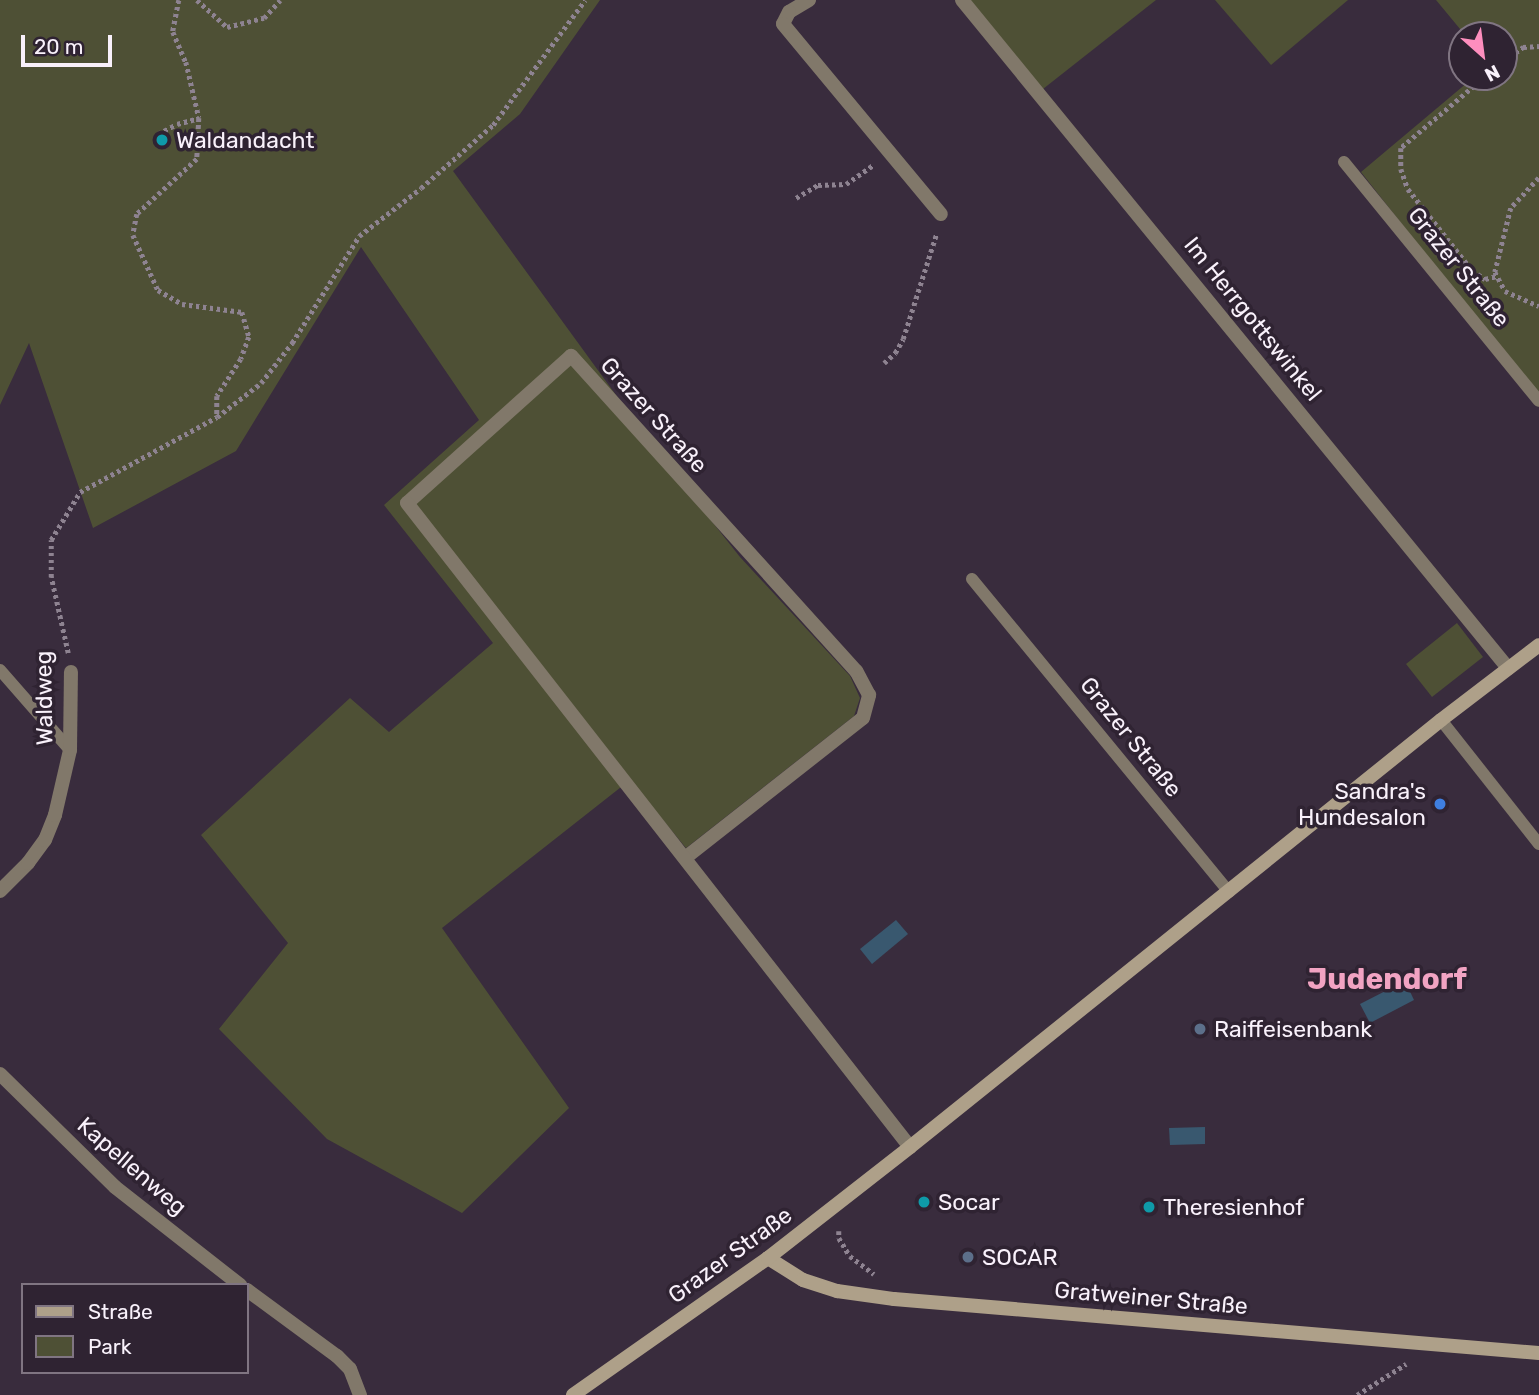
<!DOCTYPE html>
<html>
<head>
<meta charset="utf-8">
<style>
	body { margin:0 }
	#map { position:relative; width:1539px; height:1395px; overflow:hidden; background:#392c3d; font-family:Rubik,sans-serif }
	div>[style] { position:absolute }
	.green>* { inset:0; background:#4e5035 }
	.water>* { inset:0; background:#39586f }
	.path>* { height:4.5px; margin-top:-2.25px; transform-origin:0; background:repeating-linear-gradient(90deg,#8e8391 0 3.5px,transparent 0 7px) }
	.lane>* { height:12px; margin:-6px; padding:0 6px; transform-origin:6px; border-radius:6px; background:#81786a }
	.street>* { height:14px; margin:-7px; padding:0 7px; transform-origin:7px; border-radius:7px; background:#81786a }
	.secondary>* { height:14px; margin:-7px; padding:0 7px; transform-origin:7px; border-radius:7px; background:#aea089 }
	.dots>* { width:19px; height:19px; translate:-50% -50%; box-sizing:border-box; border:4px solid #2f2332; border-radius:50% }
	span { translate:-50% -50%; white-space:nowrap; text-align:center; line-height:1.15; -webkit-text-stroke:7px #2f2332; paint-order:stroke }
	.poi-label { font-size:23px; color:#f9f1fb }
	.left { translate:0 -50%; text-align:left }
	.right { translate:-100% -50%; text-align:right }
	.street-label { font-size:23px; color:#f9f1fb }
	.district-label { font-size:30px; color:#f1a3c2; font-weight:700 }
	.legend { position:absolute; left:21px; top:1283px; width:228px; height:91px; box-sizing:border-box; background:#2f2332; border:2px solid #807582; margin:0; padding:9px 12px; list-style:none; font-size:21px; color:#f9f1fb }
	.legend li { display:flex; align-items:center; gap:14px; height:35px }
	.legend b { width:35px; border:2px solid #807582 }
	.north { position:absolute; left:1448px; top:21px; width:70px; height:70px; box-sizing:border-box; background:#2f2332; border:2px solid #807582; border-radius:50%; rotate:152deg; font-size:19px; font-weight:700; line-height:28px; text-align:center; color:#f9f1fb }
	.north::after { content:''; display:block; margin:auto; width:24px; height:32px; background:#fe8ebe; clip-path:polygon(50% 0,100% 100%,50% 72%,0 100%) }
	.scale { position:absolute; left:21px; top:35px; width:91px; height:32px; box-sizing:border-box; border:4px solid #f9f1fb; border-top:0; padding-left:9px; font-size:21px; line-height:24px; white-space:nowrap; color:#f9f1fb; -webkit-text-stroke:5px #2f2332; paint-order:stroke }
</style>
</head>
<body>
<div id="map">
	<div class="green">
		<i style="clip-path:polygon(0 0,600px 0,520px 114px,453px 171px,664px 461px,740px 557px,850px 676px,860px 698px,854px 716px,686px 848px,630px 780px,442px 928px,569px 1108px,462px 1213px,327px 1139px,219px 1029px,288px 943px,201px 835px,350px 698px,389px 732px,493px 643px,384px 505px,479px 420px,361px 247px,236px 451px,93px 528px,29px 343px,0 405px)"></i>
		<i style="clip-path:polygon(966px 0,1156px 0,1043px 89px)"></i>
		<i style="clip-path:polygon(1215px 0,1348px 0,1271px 65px)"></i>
		<i style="clip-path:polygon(1436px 0,1539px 0,1539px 399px,1361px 172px,1474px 77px,1504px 77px,1504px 35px,1465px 35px)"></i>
		<i style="clip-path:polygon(1457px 623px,1483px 657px,1432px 697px,1406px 664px)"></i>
	</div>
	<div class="water">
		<i style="clip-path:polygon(896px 920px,908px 934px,872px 964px,860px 949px)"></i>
		<i style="clip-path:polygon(1405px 981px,1414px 1000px,1370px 1023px,1360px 1004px)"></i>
		<i style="clip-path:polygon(1205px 1127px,1205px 1144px,1170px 1145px,1169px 1128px)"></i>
	</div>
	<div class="path">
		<i style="left:179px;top:0;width:33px;rotate:101deg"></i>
		<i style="left:173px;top:32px;width:33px;rotate:67deg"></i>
		<i style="left:186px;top:62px;width:57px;rotate:76.9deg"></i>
		<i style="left:199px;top:118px;width:41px;rotate:92.8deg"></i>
		<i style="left:197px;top:159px;width:81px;rotate:137.5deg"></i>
		<i style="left:137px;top:214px;width:21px;rotate:101deg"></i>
		<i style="left:133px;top:235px;width:60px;rotate:65.6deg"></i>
		<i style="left:158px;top:290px;width:28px;rotate:30deg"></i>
		<i style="left:182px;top:304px;width:61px;rotate:7.6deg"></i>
		<i style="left:242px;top:312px;width:26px;rotate:74deg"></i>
		<i style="left:249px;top:337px;width:23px;rotate:110deg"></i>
		<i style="left:241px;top:359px;width:44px;rotate:123deg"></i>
		<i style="left:217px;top:396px;width:20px;rotate:90deg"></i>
		<i style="left:197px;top:0;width:40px;rotate:42deg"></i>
		<i style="left:227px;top:27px;width:38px;rotate:-14deg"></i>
		<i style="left:264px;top:18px;width:24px;rotate:-48deg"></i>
		<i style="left:1504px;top:61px;width:24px;rotate:-36deg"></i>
		<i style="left:1523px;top:47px;width:16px;rotate:-4deg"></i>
		<i style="left:1485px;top:77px;width:110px;rotate:139.8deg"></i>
		<i style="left:1401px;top:148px;width:21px;rotate:90deg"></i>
		<i style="left:1401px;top:169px;width:21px;rotate:71deg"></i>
		<i style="left:1408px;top:189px;width:103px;rotate:51.7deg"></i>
		<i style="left:1472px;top:270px;width:16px;rotate:35deg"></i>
		<i style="left:1485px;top:279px;width:12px;rotate:-14deg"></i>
		<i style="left:158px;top:134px;width:21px;rotate:-28deg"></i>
		<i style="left:177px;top:124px;width:23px;rotate:-15deg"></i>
		<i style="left:1539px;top:178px;width:41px;rotate:133deg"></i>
		<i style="left:1511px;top:208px;width:66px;rotate:104deg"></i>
		<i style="left:1495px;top:272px;width:21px;rotate:62deg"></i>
		<i style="left:1505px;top:291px;width:37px;rotate:24deg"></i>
		<i style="left:796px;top:198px;width:26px;rotate:-31deg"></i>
		<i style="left:818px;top:185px;width:28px;rotate:-2deg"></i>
		<i style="left:846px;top:184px;width:32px;rotate:-35deg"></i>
		<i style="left:884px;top:363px;width:15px;rotate:-42deg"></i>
		<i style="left:895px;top:353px;width:16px;rotate:-60deg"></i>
		<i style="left:903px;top:339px;width:109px;rotate:-72.4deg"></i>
		<i style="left:68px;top:653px;width:78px;rotate:-102.6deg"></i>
		<i style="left:51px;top:577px;width:37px;rotate:-90deg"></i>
		<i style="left:51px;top:540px;width:56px;rotate:-58.9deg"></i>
		<i style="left:80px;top:492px;width:156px;rotate:-28.7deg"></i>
		<i style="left:217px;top:417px;width:56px;rotate:-37.7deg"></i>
		<i style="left:261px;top:383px;width:51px;rotate:-52.2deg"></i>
		<i style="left:292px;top:343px;width:126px;rotate:-57.9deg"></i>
		<i style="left:359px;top:236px;width:78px;rotate:-37.7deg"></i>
		<i style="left:421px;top:188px;width:96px;rotate:-41.2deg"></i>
		<i style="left:493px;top:125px;width:155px;rotate:-53.6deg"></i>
		<i style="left:839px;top:1231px;width:7px;rotate:90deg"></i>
		<i style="left:839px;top:1238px;width:21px;rotate:59deg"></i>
		<i style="left:850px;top:1256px;width:30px;rotate:37deg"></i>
		<i style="left:1357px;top:1395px;width:58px;rotate:-32.3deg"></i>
	</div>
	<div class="lane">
		<i style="left:1344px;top:162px;width:308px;rotate:50.8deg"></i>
		<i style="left:972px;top:579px;width:405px;rotate:50.6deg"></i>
		<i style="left:0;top:670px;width:106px;rotate:48.8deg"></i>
		<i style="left:1441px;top:720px;width:158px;rotate:51.7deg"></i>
	</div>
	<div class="street">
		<i style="left:809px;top:0;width:23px;rotate:149deg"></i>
		<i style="left:789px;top:12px;width:13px;rotate:117deg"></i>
		<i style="left:783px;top:24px;width:247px;rotate:50.3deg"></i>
		<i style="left:962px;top:0;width:863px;rotate:50.74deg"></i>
		<i style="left:685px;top:858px;width:226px;rotate:-38.2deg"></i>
		<i style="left:863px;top:718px;width:24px;rotate:-75deg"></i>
		<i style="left:869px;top:695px;width:27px;rotate:-118deg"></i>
		<i style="left:856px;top:671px;width:425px;rotate:-132.1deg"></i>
		<i style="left:571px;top:356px;width:220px;rotate:138.1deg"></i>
		<i style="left:407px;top:503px;width:817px;rotate:52.01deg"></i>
		<i style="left:0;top:891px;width:40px;rotate:-45deg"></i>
		<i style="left:28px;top:863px;width:29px;rotate:-54deg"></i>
		<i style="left:45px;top:840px;width:27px;rotate:-68deg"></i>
		<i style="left:55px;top:815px;width:67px;rotate:-77deg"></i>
		<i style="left:70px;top:750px;width:78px;rotate:-89.3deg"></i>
		<i style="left:0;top:1074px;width:161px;rotate:44.5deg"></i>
		<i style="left:115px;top:1187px;width:159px;rotate:38.1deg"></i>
		<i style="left:247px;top:1290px;width:112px;rotate:36.3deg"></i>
		<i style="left:337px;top:1356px;width:18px;rotate:45deg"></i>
		<i style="left:350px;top:1369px;width:28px;rotate:69deg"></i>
	</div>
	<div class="secondary">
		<i style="left:768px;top:1258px;width:41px;rotate:32.2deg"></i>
		<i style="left:803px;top:1280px;width:36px;rotate:18deg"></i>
		<i style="left:837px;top:1291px;width:58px;rotate:8deg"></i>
		<i style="left:894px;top:1299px;width:647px;rotate:4.79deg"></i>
		<i style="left:573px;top:1395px;width:238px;rotate:-35.1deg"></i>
		<i style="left:768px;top:1258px;width:180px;rotate:-38deg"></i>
		<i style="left:910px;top:1147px;width:681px;rotate:-38.8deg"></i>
		<i style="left:1441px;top:720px;width:123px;rotate:-37.4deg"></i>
	</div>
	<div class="dots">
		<i style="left:162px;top:140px;background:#0f9aa8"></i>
		<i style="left:1440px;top:804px;background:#3f7fe0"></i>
		<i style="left:1200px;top:1029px;background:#5c6f8a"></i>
		<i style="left:924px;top:1202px;background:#0f9aa8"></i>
		<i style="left:1149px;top:1207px;background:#0f9aa8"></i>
		<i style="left:968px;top:1257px;background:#5c6f8a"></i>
	</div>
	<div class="poi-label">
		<span class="left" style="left:176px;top:140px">Waldandacht</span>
		<span class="right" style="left:1426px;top:804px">Sandra's<br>Hundesalon</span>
		<span class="left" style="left:1214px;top:1029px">Raiffeisenbank</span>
		<span class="left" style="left:938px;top:1202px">Socar</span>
		<span class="left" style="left:1163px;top:1207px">Theresienhof</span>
		<span class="left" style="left:982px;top:1257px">SOCAR</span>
	</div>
	<div class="street-label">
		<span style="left:1459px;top:267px;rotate:51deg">Grazer Straße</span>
		<span style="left:1253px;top:319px;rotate:51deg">Im Herrgottswinkel</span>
		<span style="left:654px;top:415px;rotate:48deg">Grazer Straße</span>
		<span style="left:44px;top:698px;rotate:-91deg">Waldweg</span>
		<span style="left:1131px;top:737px;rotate:51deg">Grazer Straße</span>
		<span style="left:132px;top:1166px;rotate:41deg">Kapellenweg</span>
		<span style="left:730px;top:1255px;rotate:-36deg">Grazer Straße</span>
		<span style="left:1151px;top:1298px;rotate:5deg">Gratweiner Straße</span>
	</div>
	<div class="district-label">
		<span style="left:1387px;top:979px">Judendorf</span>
	</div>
	<ul class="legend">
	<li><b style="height:9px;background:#aea089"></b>Straße</li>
	<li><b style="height:19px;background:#4e5035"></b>Park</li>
	</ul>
	<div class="north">N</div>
	<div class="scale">20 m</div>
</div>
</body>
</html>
